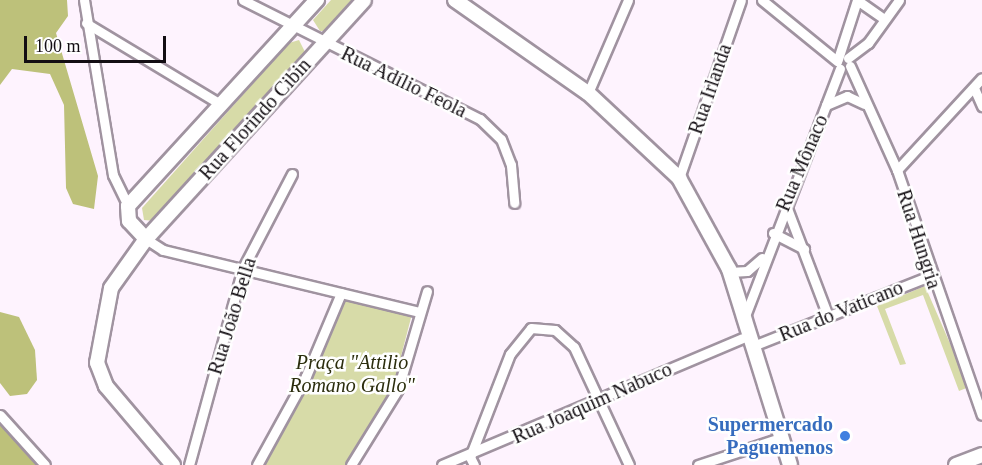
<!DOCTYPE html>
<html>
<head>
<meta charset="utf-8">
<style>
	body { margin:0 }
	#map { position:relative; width:982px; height:465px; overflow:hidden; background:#fef3fe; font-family:"Times New Roman",serif }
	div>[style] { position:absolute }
	.green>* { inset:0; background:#d7dba8 }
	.forest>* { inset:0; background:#bdc17a }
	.roads { filter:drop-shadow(2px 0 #a093a0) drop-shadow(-2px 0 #a093a0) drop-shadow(0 2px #a093a0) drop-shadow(0 -2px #a093a0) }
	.minor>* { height:9px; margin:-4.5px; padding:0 4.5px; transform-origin:4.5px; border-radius:4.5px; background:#fff }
	.secondary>* { height:14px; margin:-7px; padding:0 7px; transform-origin:7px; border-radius:7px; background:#fff }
	.dots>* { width:16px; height:16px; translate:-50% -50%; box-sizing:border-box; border:3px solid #fff; border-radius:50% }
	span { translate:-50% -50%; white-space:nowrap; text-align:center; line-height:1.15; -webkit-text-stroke:5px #fff; paint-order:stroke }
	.street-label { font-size:20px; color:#130e13 }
	.park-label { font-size:20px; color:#2b2d0d; font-style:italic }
	.shop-label { font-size:20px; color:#366cbe; font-weight:700 }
	.right { translate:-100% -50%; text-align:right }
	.scale { position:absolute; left:24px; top:36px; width:142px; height:27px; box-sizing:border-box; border:3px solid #130e13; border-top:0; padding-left:8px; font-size:18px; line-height:21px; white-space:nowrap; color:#130e13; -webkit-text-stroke:4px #fff; paint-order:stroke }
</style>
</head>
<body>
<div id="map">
	<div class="green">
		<i style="clip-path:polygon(331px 0,357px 0,326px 31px,320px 31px,313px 20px)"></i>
		<i style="clip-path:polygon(299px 40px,306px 54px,155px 221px,144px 220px,142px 208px,289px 43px)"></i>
		<i style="clip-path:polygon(925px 286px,969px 387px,959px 391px,923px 295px,885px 309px,906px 364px,900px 365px,877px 306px)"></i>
		<i style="clip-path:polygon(341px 293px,412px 314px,393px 387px,348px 465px,261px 465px)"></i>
	</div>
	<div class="forest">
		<i style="clip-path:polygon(0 0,67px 0,68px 16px,56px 33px,98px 176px,94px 209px,73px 204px,66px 188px,64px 105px,50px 74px,12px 69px,0 85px)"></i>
		<i style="clip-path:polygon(0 312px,19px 317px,35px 350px,37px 380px,27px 394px,10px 396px,0 383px)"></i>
		<i style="clip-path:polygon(0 423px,39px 465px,0 465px)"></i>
	</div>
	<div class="roads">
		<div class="minor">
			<i style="left:84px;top:0;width:177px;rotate:80.6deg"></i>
			<i style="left:113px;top:175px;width:34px;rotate:64deg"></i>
			<i style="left:243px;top:0;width:265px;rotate:26.7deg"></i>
			<i style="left:480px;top:119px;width:29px;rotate:44deg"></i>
			<i style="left:501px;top:139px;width:28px;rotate:69deg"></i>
			<i style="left:511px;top:165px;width:38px;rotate:85deg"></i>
			<i style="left:762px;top:0;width:97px;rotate:39.1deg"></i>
			<i style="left:86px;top:23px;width:159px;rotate:31.1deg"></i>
			<i style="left:848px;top:58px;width:25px;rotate:-37deg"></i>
			<i style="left:868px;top:43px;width:53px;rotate:-54.2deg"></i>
			<i style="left:838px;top:59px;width:62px;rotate:-72.1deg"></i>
			<i style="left:857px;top:0;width:29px;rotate:35deg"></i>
			<i style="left:850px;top:66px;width:114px;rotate:65.7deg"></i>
			<i style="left:897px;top:170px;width:259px;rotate:70.9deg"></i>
			<i style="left:974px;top:88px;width:20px;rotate:66deg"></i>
			<i style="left:588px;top:93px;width:101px;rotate:-66.7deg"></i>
			<i style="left:826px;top:105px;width:23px;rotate:-23deg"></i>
			<i style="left:847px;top:96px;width:19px;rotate:25deg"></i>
			<i style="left:897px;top:170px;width:125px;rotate:-47.3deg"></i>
			<i style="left:679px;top:178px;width:188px;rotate:-70.8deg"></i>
			<i style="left:785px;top:203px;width:121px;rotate:69.2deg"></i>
			<i style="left:773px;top:233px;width:35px;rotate:27deg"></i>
			<i style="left:146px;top:239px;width:20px;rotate:33deg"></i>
			<i style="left:163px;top:250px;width:264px;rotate:13.6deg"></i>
			<i style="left:730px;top:272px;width:17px;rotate:-3deg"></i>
			<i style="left:747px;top:271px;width:20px;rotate:-41deg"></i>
			<i style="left:745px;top:316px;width:265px;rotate:-69deg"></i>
			<i style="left:753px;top:346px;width:190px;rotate:-21.6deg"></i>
			<i style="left:0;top:415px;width:67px;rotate:48deg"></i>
			<i style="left:189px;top:465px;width:204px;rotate:-74.7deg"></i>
			<i style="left:243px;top:268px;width:106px;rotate:-62.5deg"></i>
			<i style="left:257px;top:465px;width:102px;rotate:-61.2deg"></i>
			<i style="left:306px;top:376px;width:90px;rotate:-67.1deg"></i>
			<i style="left:351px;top:465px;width:89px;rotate:-58.3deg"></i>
			<i style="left:398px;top:389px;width:102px;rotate:-73.5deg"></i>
			<i style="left:442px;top:465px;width:326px;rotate:-22.9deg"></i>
			<i style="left:474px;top:465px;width:9px;rotate:-117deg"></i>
			<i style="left:470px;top:457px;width:110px;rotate:-68.8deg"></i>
			<i style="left:510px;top:354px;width:33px;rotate:-51deg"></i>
			<i style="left:531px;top:328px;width:24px;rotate:5deg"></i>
			<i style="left:555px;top:330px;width:25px;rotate:42deg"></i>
			<i style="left:574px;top:347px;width:130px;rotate:65deg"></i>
			<i style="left:698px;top:465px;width:80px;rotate:-18.2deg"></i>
		</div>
		<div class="secondary">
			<i style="left:455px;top:0;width:162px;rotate:35deg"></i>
			<i style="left:588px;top:93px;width:125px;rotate:43deg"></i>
			<i style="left:679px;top:178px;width:104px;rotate:61.2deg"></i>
			<i style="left:729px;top:269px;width:205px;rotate:72.7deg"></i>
			<i style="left:146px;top:239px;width:25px;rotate:-133deg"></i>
			<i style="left:129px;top:221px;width:15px;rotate:-94deg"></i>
			<i style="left:128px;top:206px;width:280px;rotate:-47.5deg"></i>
			<i style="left:173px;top:465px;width:104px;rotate:-130.3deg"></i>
			<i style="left:106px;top:386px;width:25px;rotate:-111deg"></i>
			<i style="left:97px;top:363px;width:76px;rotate:-79.4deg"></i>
			<i style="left:111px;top:288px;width:60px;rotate:-54.5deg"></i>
			<i style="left:146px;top:239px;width:323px;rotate:-47.6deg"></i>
			<i style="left:956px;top:465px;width:28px;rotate:-21deg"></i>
		</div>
	</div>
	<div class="dots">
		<i style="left:845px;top:436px;background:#3f7fe0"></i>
	</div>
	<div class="street-label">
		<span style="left:404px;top:82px;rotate:26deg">Rua Adílio Feola</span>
		<span style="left:710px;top:89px;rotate:-71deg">Rua Irlanda</span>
		<span style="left:255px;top:119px;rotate:-48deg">Rua Florindo Cibin</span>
		<span style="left:802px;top:163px;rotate:-67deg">Rua Mônaco</span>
		<span style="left:919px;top:239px;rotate:72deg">Rua Hungria</span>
		<span style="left:841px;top:311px;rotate:-22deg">Rua do Vaticano</span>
		<span style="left:232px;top:316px;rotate:-73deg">Rua João Bella</span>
		<span style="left:592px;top:403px;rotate:-24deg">Rua Joaquim Nabuco</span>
	</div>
	<div class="park-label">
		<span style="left:352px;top:374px">Praça "Attilio<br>Romano Gallo"</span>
	</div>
	<div class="shop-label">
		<span class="right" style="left:833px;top:436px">Supermercado<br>Paguemenos</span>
	</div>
	<div class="scale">100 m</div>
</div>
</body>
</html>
